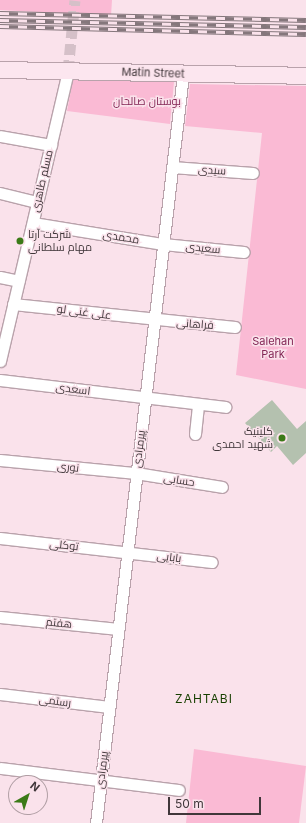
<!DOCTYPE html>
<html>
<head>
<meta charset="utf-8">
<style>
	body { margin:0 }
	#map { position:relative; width:306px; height:823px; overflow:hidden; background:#fae2eb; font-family:Inter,Cairo,sans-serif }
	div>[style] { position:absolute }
	.green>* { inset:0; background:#fabad4 }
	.building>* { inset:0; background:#b4c1af }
	.street-tunnel>* { height:11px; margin-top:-5.5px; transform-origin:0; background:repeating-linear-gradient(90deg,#d5c0c8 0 11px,transparent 0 16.5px) }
	.roads { filter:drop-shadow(1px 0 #b9a2ab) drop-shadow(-1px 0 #b9a2ab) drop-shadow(0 1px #b9a2ab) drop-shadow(0 -1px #b9a2ab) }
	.street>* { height:11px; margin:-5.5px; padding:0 5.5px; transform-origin:5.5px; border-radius:5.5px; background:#fff }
	.secondary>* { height:16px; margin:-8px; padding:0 8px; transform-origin:8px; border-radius:8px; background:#fce6ef }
	.rail>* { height:4.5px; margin-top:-2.25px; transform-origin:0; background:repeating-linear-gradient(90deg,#fae2eb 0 9px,#85777c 0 18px); box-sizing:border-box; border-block:1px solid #85777c }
	.dots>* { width:11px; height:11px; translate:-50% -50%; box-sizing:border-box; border:2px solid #fae2eb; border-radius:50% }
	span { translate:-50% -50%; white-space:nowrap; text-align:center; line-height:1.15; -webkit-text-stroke:3px #fae2eb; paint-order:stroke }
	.street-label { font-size:11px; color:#40373a }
	.park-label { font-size:11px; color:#842756 }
	.poi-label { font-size:11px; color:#40373a }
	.left { translate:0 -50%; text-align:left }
	.right { translate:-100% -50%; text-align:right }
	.neighbourhood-label { font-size:12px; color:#173f00; letter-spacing:1px }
	.north { position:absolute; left:8px; top:775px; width:40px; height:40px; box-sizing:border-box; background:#fae2eb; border:1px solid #b09ea4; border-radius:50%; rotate:39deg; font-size:11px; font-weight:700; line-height:16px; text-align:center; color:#40373a }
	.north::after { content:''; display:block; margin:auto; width:14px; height:18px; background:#3b7a17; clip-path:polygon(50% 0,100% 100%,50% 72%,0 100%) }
	.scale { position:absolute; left:168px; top:797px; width:93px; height:18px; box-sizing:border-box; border:2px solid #40373a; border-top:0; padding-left:5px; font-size:12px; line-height:14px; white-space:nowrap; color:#40373a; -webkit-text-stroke:3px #fae2eb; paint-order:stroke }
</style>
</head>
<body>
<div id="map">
	<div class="green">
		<i style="clip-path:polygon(0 0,112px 0,111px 16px,0 10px)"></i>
		<i style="clip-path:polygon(73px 79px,174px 82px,170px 124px,67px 111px)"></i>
		<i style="clip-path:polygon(190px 84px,306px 86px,306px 389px,236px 375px,262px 133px,185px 126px)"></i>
		<i style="clip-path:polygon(194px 749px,306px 766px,299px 823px,186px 823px)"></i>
	</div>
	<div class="building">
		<i style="clip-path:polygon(272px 400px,297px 429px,306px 421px,306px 453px,293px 465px,277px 446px,271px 452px,245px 423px)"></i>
	</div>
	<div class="street-tunnel">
		<i style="left:68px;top:71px;width:71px;rotate:-84.4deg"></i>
	</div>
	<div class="roads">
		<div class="street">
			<i style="left:0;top:136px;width:52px;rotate:10deg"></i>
			<i style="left:172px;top:167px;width:81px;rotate:4.2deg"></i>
			<i style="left:0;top:193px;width:38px;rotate:14deg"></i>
			<i style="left:33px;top:223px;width:132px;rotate:9.2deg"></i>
			<i style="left:163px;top:244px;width:81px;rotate:5.6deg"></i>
			<i style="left:0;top:277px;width:19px;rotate:12deg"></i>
			<i style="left:13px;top:304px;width:223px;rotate:5.9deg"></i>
			<i style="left:0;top:361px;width:298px;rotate:-76.8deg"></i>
			<i style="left:0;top:380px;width:227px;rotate:6.8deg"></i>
			<i style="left:195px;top:434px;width:30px;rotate:-84deg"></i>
			<i style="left:0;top:460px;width:137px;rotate:5.5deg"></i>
			<i style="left:136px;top:473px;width:87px;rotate:9.2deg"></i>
			<i style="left:0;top:538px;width:213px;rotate:6.5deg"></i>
			<i style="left:0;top:617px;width:119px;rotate:5.8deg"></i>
			<i style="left:0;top:694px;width:110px;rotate:6.8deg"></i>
			<i style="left:0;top:768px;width:180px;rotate:7deg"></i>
			<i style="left:96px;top:823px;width:754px;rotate:-83.37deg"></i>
		</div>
		<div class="secondary">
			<i style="left:0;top:70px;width:306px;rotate:1.1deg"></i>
		</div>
	</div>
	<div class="rail">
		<i style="left:0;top:13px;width:306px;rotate:1.3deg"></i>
		<i style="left:0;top:20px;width:306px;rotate:1.3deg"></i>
		<i style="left:0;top:26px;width:306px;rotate:1.5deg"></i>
	</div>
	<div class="dots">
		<i style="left:20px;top:241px;background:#3b7a17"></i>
		<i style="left:282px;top:438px;background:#3b7a17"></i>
	</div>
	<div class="street-label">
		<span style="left:153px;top:73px;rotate:2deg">Matin Street</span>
		<span style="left:212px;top:170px;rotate:4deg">سیدی</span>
		<span style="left:42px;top:181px;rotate:-77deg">مسلم طاهری</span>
		<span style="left:121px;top:237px;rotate:9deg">محمدی</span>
		<span style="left:203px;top:248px;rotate:6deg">سعیدی</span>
		<span style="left:84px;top:312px;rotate:7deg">علی غنی لو</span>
		<span style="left:195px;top:324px;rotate:4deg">فراهانی</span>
		<span style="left:73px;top:389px;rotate:7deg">اسعدی</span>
		<span style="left:139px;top:449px;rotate:-83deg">پیرمرادی</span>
		<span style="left:68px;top:467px;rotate:6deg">نوری</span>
		<span style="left:179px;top:480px;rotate:9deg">حسابی</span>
		<span style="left:64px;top:545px;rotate:6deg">توکلی</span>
		<span style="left:169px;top:557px;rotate:7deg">بابایی</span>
		<span style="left:59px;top:623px;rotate:6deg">هفتم</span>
		<span style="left:55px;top:701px;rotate:7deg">رستمی</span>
		<span style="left:102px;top:770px;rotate:-83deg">پیرمرادی</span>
	</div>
	<div class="park-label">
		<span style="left:147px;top:101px">بوستان صالحان</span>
		<span style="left:273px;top:348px">Salehan<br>Park</span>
	</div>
	<div class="poi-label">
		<span class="left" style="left:28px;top:241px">شرکت آرتا<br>مهام سلطانی</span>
		<span class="right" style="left:273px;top:438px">کلینیک<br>شهید احمدی</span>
	</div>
	<div class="neighbourhood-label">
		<span style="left:204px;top:699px">ZAHTABI</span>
	</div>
	<div class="north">N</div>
	<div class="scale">50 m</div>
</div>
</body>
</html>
